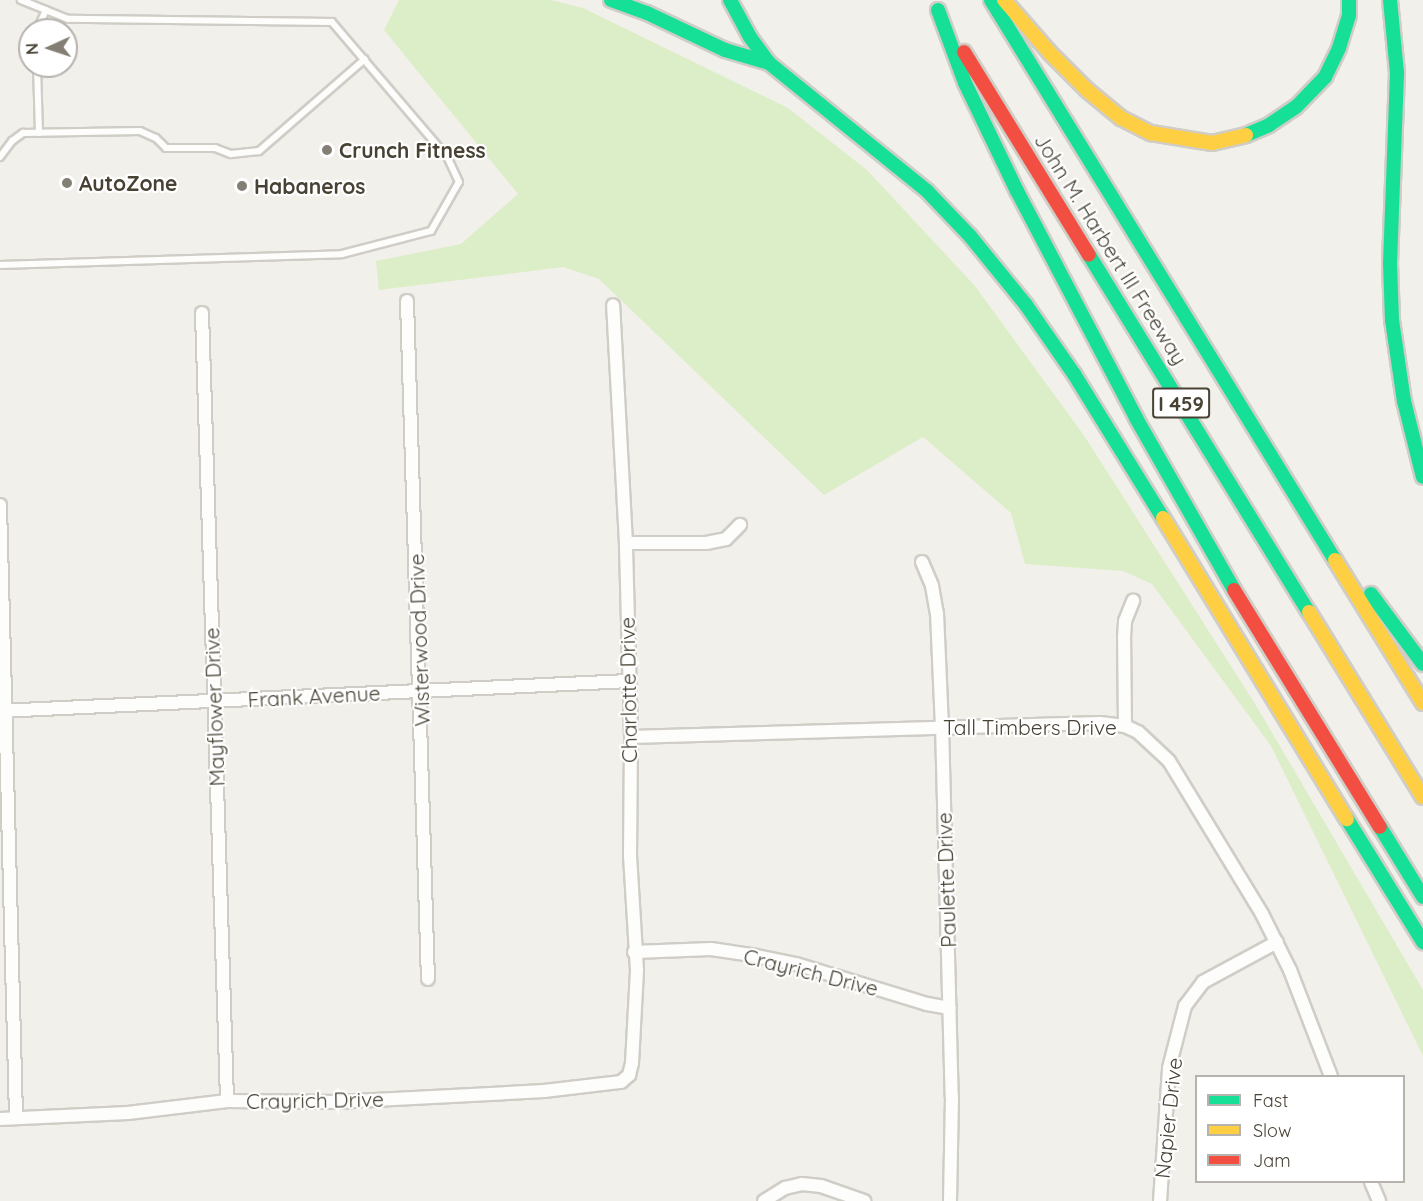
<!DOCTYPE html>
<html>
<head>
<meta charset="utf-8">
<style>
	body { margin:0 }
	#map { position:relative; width:1423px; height:1201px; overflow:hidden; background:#f2f0ea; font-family:Quicksand,sans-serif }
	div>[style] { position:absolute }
	.green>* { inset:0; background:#dceec7 }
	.roads { filter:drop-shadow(2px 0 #d0cdc7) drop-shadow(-2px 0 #d0cdc7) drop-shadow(0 2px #d0cdc7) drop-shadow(0 -2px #d0cdc7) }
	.lane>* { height:6px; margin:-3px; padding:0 3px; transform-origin:3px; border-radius:3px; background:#fdfdfc }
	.street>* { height:12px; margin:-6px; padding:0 6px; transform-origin:6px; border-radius:6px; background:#fdfdfc }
	.fast>* { height:14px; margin:-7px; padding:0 7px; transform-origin:7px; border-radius:7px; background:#16e098 }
	.slow>* { height:14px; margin:-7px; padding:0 7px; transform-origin:7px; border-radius:7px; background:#ffcf43 }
	.jam>* { height:14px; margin:-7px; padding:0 7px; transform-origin:7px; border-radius:7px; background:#f24e42 }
	.dots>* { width:16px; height:16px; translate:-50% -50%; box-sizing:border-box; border:3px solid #fff; border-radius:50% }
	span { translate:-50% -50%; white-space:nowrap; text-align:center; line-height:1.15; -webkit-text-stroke:4.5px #fff; paint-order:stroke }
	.shield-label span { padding:2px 4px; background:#fff; border:2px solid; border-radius:4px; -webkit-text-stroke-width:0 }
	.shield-label { font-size:20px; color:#484234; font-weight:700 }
	.poi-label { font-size:21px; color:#484234; font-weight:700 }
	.left { translate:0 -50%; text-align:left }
	.street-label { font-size:21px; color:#484234 }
	.legend { position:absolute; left:1195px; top:1075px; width:210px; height:108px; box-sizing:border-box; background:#fff; border:2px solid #b6b3ae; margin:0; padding:8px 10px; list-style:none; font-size:18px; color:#484234 }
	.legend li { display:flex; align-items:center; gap:12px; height:30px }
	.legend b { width:30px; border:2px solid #b6b3ae }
	.north { position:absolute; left:18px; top:18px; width:60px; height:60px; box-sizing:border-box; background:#fff; border:2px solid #b6b3ae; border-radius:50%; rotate:267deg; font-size:16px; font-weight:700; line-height:24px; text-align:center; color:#484234 }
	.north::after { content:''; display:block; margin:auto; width:21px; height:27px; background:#847f74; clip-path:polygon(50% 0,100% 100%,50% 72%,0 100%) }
</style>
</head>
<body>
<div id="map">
	<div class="green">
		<i style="clip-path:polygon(399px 0,551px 0,583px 8px,788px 108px,867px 170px,975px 286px,1085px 437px,1257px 707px,1423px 990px,1423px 1056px,1271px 746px,1152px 584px,1123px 571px,1025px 564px,1011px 513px,923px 437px,824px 495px,599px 279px,563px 267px,379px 290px,376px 261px,461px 244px,518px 194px,384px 30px)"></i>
	</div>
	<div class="roads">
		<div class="lane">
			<i style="left:37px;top:30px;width:22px;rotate:-66deg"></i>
			<i style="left:37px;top:66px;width:67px;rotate:88.3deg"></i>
			<i style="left:0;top:157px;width:20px;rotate:-53deg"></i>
			<i style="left:12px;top:141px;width:14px;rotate:-36deg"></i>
			<i style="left:23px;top:133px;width:117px;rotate:-1deg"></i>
			<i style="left:140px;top:131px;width:17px;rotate:24deg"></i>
			<i style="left:156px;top:138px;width:14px;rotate:45deg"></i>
			<i style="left:166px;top:148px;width:49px"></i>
			<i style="left:215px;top:148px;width:17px;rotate:21deg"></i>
			<i style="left:231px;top:154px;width:28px;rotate:-6deg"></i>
			<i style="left:259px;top:151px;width:140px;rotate:-41deg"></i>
			<i style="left:0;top:265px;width:342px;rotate:-1.8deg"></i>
			<i style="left:342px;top:254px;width:92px;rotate:-14.5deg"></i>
			<i style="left:431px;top:231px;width:56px;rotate:-60.3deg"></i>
			<i style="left:459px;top:182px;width:26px;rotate:-115deg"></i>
			<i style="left:448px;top:158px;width:179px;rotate:-130.5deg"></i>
			<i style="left:332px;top:22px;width:264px;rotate:-179.3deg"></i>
			<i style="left:68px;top:19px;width:51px;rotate:-158deg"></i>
		</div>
		<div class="street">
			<i style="left:407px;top:301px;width:678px;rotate:88.23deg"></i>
			<i style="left:202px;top:313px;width:788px;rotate:88.18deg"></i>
			<i style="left:0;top:505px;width:613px;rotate:88.5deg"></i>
			<i style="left:626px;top:543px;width:80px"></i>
			<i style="left:706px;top:543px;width:20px;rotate:-11deg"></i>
			<i style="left:726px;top:539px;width:20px;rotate:-45deg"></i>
			<i style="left:922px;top:562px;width:26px;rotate:67deg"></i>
			<i style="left:932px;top:586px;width:27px;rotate:80deg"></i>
			<i style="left:937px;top:613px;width:113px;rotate:87.5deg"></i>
			<i style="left:942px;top:726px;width:371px;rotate:88.5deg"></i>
			<i style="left:952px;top:1097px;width:104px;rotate:91.1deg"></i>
			<i style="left:0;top:711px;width:630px;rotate:-2.73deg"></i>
			<i style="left:1125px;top:726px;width:89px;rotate:-90.6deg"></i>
			<i style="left:1124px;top:637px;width:16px;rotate:-86deg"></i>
			<i style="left:1125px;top:621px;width:22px;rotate:-68deg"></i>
			<i style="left:631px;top:737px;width:469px;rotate:-1.7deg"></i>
			<i style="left:1100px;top:723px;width:25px;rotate:7deg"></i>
			<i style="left:1125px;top:726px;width:14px;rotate:25deg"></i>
			<i style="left:1138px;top:732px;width:42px;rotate:43.1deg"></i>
			<i style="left:1169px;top:761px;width:179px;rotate:58.7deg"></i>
			<i style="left:1262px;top:914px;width:63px;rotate:63.4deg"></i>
			<i style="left:1290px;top:970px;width:114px;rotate:68.9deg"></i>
			<i style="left:634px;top:952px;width:77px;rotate:-2.2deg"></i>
			<i style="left:711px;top:949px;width:40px;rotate:8.5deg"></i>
			<i style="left:751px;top:955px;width:46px;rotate:11.3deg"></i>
			<i style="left:796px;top:964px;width:137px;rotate:17deg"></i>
			<i style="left:927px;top:1004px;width:23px;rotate:10deg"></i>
			<i style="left:0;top:1119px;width:128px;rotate:-2.7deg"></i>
			<i style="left:128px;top:1113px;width:100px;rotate:-6.9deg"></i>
			<i style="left:227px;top:1101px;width:109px;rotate:0.5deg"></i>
			<i style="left:336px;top:1102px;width:208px;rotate:-3deg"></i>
			<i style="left:544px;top:1091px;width:78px;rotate:-6.7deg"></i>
			<i style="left:621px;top:1082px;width:11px;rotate:-41deg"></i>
			<i style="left:629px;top:1075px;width:12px;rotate:-76deg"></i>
			<i style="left:632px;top:1063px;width:93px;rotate:-86.9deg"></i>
			<i style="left:637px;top:970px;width:114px;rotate:-93.5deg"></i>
			<i style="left:630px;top:856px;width:119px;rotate:-89.5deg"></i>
			<i style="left:631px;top:737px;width:194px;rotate:-91.5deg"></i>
			<i style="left:626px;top:543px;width:238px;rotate:-93.1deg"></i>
			<i style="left:1371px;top:1182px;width:21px;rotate:67deg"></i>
			<i style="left:764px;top:1201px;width:25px;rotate:-32deg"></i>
			<i style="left:785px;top:1188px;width:17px;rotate:-13deg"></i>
			<i style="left:802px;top:1184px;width:19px;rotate:6deg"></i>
			<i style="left:821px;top:1186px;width:46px;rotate:19.2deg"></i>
			<i style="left:1160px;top:1201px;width:133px;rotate:-86.1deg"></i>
			<i style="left:1169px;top:1068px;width:64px;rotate:-75.5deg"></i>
			<i style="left:1185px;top:1006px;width:30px;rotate:-53deg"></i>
			<i style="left:1203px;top:982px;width:84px;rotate:-28.4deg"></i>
		</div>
		<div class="fast">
			<i style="left:611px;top:0;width:38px;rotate:20deg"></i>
			<i style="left:647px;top:13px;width:86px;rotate:25.4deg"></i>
			<i style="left:725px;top:50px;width:46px;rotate:16.5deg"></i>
			<i style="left:730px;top:0;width:42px;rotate:61.6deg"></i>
			<i style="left:750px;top:37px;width:32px;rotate:54deg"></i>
			<i style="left:769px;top:63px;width:203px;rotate:39deg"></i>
			<i style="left:927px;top:191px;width:62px;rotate:46.3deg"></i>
			<i style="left:970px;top:236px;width:89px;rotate:50.9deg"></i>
			<i style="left:1026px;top:305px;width:84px;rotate:55.2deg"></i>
			<i style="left:1074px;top:374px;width:169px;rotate:58.3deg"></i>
			<i style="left:991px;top:0;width:657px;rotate:58.44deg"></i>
			<i style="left:1390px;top:0;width:73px;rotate:84.5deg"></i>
			<i style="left:1397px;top:73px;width:190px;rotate:92.1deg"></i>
			<i style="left:1390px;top:263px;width:57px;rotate:88deg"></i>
			<i style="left:1392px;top:320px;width:82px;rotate:81.6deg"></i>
			<i style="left:1404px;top:401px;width:78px;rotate:76deg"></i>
			<i style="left:938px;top:10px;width:78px;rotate:69.7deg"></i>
			<i style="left:965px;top:83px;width:120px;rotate:64.3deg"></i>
			<i style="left:1017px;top:191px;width:256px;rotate:62.3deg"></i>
			<i style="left:1136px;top:418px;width:198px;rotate:60.3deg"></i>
			<i style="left:1246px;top:135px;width:25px;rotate:-23deg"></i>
			<i style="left:1269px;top:125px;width:32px;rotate:-34deg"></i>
			<i style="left:1296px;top:107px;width:42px;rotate:-46deg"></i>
			<i style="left:1325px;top:77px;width:32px;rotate:-64deg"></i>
			<i style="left:1339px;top:48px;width:34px;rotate:-73deg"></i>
			<i style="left:1349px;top:15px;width:15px;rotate:-90deg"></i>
			<i style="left:1089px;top:255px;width:419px;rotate:58.4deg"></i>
			<i style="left:1371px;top:594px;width:87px;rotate:53.4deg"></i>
			<i style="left:1347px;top:819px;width:145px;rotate:58.3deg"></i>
			<i style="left:1380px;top:827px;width:82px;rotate:58.4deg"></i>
		</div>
		<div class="slow">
			<i style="left:1004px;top:0;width:70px;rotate:49deg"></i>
			<i style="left:1050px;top:53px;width:52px;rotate:45deg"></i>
			<i style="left:1087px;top:90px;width:44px;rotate:39.5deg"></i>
			<i style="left:1121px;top:118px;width:34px;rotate:27deg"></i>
			<i style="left:1151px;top:133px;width:62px;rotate:9.3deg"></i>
			<i style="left:1212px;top:143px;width:35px;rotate:-13deg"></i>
			<i style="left:1163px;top:518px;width:353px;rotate:58.6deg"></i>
			<i style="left:1335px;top:560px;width:168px;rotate:58.4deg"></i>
			<i style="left:1309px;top:612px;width:217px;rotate:58.4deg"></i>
		</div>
		<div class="jam">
			<i style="left:964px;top:52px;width:238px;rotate:58.4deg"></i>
			<i style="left:1234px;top:590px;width:278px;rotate:58.4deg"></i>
		</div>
	</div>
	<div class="dots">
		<i style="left:327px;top:150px;background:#847f74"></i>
		<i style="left:67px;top:183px;background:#847f74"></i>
		<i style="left:242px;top:186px;background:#847f74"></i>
	</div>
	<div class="shield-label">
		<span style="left:1181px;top:403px">I 459</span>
	</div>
	<div class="poi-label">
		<span class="left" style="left:339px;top:150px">Crunch Fitness</span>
		<span class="left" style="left:79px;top:183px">AutoZone</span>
		<span class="left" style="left:254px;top:186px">Habaneros</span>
	</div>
	<div class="street-label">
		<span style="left:1111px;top:249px;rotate:58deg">John M. Harbert III Freeway</span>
		<span style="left:419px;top:640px;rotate:-92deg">Wisterwood Drive</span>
		<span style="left:628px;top:690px;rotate:-91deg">Charlotte Drive</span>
		<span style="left:314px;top:696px;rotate:-3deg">Frank Avenue</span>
		<span style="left:214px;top:707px;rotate:-92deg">Mayflower Drive</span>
		<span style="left:1030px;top:727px">Tall Timbers Drive</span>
		<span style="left:946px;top:880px;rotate:-92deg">Paulette Drive</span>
		<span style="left:811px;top:972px;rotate:14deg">Crayrich Drive</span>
		<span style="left:315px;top:1100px;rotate:-1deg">Crayrich Drive</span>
		<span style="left:1168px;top:1118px;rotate:-84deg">Napier Drive</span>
	</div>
	<ul class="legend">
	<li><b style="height:8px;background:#16e098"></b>Fast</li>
	<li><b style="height:8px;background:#ffcf43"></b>Slow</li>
	<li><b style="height:8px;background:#f24e42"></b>Jam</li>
	</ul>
	<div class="north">N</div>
</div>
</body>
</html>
